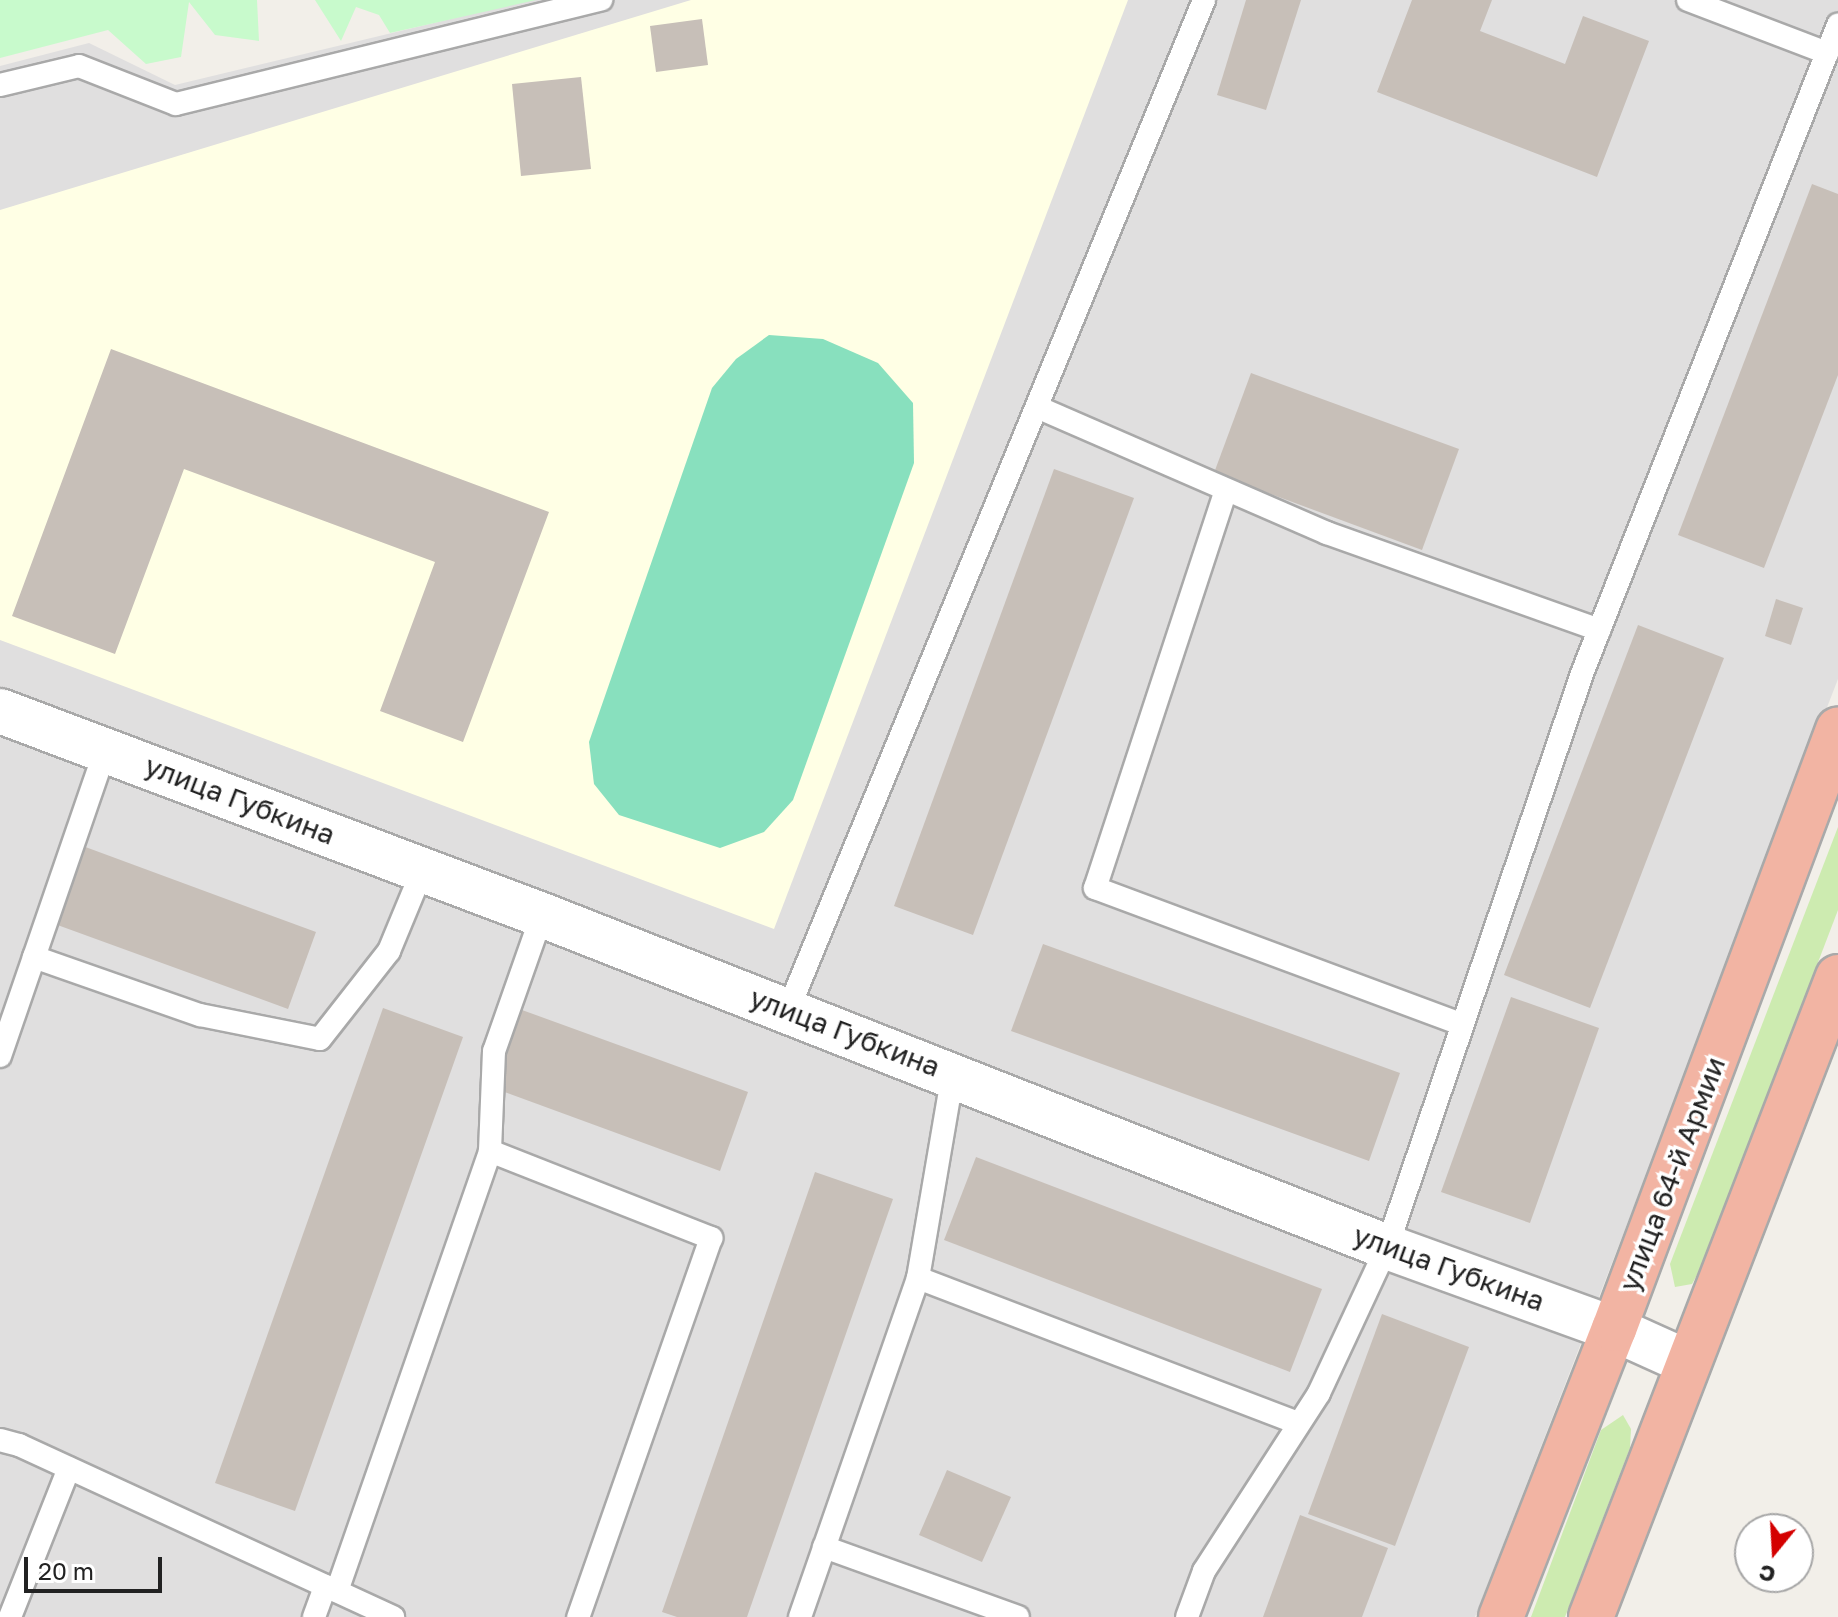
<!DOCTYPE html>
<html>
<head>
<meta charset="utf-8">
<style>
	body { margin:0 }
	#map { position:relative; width:1838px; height:1617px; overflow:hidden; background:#f2efe9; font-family:"Golos Text",sans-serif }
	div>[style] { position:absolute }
	.residential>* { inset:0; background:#e0dfdf }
	.education>* { inset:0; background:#ffffe5 }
	.grass>* { inset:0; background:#cdebb0 }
	.park>* { inset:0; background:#c8facc }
	.pitch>* { inset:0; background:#88e0be }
	.building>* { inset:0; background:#c7bfb8 }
	.roads { filter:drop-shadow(2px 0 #a9a9a9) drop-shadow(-2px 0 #a9a9a9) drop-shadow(0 2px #a9a9a9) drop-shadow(0 -2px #a9a9a9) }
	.service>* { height:22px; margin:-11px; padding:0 11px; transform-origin:11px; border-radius:11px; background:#fff }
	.tertiary>* { height:44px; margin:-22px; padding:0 22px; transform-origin:22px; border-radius:22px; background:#fff }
	.trunk>* { height:44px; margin:-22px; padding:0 22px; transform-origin:22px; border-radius:22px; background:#f2b4a3 }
	span { translate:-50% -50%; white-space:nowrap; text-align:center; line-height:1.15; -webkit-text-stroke:7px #fff; paint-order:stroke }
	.street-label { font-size:28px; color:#222 }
	.north { position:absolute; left:1734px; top:1513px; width:80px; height:80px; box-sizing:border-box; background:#fff; border:2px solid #a7a7a7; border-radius:50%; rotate:198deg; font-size:22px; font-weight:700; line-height:32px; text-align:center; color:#222 }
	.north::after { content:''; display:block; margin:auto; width:28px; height:36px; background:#d40000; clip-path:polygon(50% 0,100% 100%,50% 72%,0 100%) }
	.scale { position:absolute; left:24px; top:1557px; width:138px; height:36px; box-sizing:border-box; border:4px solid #222; border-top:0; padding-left:10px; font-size:24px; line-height:28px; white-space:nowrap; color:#222; -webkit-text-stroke:6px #fff; paint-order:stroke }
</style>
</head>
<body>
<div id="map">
	<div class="residential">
		<i style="clip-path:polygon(530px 0,1838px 0,1838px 679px,1475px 1617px,0 1617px,0 66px,89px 43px,175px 85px)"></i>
	</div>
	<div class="education">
		<i style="clip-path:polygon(691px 0,1128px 0,774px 929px,0 640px,0 210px)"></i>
	</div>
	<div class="grass">
		<i style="clip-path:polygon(1838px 827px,1838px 910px,1702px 1266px,1692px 1284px,1675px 1287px,1670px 1264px)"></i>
		<i style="clip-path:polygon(1623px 1415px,1631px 1429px,1630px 1448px,1565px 1617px,1531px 1617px,1601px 1430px)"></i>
	</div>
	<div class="park">
		<i style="clip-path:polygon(0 0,257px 0,259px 41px,215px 35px,189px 2px,181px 57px,146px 64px,108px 30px,0 58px)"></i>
		<i style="clip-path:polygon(315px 0,536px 0,390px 33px,379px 15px,356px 7px,341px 41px)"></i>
	</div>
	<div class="pitch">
		<i style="clip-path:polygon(769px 335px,823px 339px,878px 363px,913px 403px,914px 463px,793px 800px,764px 832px,720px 848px,619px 815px,594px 784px,589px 742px,712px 388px,736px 359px)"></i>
	</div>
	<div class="building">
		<i style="clip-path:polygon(1246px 0,1301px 0,1266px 110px,1217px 95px)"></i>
		<i style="clip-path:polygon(1412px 0,1492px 0,1480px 31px,1565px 64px,1583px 16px,1649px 41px,1597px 177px,1377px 92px)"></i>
		<i style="clip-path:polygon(702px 19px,708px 65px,656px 72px,650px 26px)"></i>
		<i style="clip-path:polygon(581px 77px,591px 169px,521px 176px,512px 84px)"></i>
		<i style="clip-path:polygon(1812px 184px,1838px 194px,1838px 375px,1764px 568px,1678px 535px)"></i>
		<i style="clip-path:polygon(111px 349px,549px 512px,463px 742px,380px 711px,435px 562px,184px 469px,115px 654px,12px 616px)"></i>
		<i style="clip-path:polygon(1251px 373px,1459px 449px,1422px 550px,1214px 473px)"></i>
		<i style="clip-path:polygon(1054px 469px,1134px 498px,973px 935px,894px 906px)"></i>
		<i style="clip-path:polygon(1776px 599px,1803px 608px,1791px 645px,1765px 636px)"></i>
		<i style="clip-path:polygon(1638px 625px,1724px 658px,1590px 1008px,1504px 975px)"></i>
		<i style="clip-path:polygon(80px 845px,316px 932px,288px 1009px,52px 923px)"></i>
		<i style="clip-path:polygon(1043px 944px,1400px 1073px,1369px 1161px,1011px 1031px)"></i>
		<i style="clip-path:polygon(1511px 997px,1599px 1028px,1530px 1223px,1441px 1192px)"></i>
		<i style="clip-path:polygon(511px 1006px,748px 1092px,720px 1171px,483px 1084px)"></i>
		<i style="clip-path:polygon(383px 1008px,463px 1037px,295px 1511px,215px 1483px)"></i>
		<i style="clip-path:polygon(976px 1157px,1322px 1289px,1290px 1372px,944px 1240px)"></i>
		<i style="clip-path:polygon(815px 1172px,893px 1199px,747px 1617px,677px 1617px,662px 1612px)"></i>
		<i style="clip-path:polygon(1382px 1314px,1469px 1347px,1395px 1546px,1308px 1514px)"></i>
		<i style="clip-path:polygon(947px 1470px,1011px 1497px,982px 1562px,919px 1535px)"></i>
		<i style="clip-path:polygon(1300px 1515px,1388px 1548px,1362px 1617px,1263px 1617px)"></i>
	</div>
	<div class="roads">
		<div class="service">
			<i style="left:1688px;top:0;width:149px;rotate:20.9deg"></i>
			<i style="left:0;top:85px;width:81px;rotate:-13.5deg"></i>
			<i style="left:79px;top:66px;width:104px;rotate:21.4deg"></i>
			<i style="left:176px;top:104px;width:438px;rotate:-13.8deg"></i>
			<i style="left:1037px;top:407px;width:316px;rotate:23.5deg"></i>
			<i style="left:1327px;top:533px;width:289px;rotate:19.6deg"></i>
			<i style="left:1226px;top:490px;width:419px;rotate:108.2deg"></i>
			<i style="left:1095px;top:888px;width:390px;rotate:20.4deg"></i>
			<i style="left:542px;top:915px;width:144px;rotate:109.4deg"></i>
			<i style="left:494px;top:1051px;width:100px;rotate:92.3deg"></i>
			<i style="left:490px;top:1151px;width:238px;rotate:21.5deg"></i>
			<i style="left:711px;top:1238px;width:402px;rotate:109.3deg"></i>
			<i style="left:34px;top:957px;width:176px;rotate:19.3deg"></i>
			<i style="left:200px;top:1015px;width:122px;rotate:11.3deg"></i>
			<i style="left:320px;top:1039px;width:112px;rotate:-51.9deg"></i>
			<i style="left:389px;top:951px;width:89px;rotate:-67.5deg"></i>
			<i style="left:788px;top:1010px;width:1092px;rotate:-67.61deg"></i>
			<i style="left:0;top:1056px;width:325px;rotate:-71deg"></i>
			<i style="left:918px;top:1278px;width:407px;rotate:20.9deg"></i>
			<i style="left:0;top:1440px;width:20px;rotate:15deg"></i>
			<i style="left:19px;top:1445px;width:412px;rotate:24.7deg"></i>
			<i style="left:824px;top:1547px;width:206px;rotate:19.8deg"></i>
			<i style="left:337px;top:1591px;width:466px;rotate:-70.8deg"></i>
			<i style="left:10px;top:1617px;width:160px;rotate:-68.4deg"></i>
			<i style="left:314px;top:1617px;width:33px;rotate:-70deg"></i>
			<i style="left:800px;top:1617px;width:359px;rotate:-70.8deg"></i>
			<i style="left:918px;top:1278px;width:207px;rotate:-80.3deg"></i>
			<i style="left:1187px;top:1617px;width:49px;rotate:-69.7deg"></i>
			<i style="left:1204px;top:1571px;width:212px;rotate:-57.1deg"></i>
			<i style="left:1319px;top:1393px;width:161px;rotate:-65deg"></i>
			<i style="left:1387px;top:1247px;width:608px;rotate:-71.21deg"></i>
			<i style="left:1583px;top:671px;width:695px;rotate:-68.46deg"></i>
		</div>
		<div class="tertiary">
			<i style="left:0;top:711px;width:579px;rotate:20.63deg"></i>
			<i style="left:542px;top:915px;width:908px;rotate:21.45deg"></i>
			<i style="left:1387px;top:1247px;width:241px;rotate:19.9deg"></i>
			<i style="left:1614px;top:1329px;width:80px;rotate:24.3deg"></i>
		</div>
		<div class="trunk">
			<i style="left:1501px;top:1617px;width:309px;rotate:-68.6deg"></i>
			<i style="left:1614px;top:1329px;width:640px;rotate:-69.5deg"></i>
			<i style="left:1591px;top:1617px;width:686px;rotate:-68.9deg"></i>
		</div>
	</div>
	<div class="street-label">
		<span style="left:240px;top:800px;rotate:21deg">улица Губкина</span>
		<span style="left:845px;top:1032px;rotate:21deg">улица Губкина</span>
		<span style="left:1672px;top:1174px;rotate:-69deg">улица 64-й Армии</span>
		<span style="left:1449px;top:1268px;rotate:20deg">улица Губкина</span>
	</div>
	<div class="north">С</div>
	<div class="scale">20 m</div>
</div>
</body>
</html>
